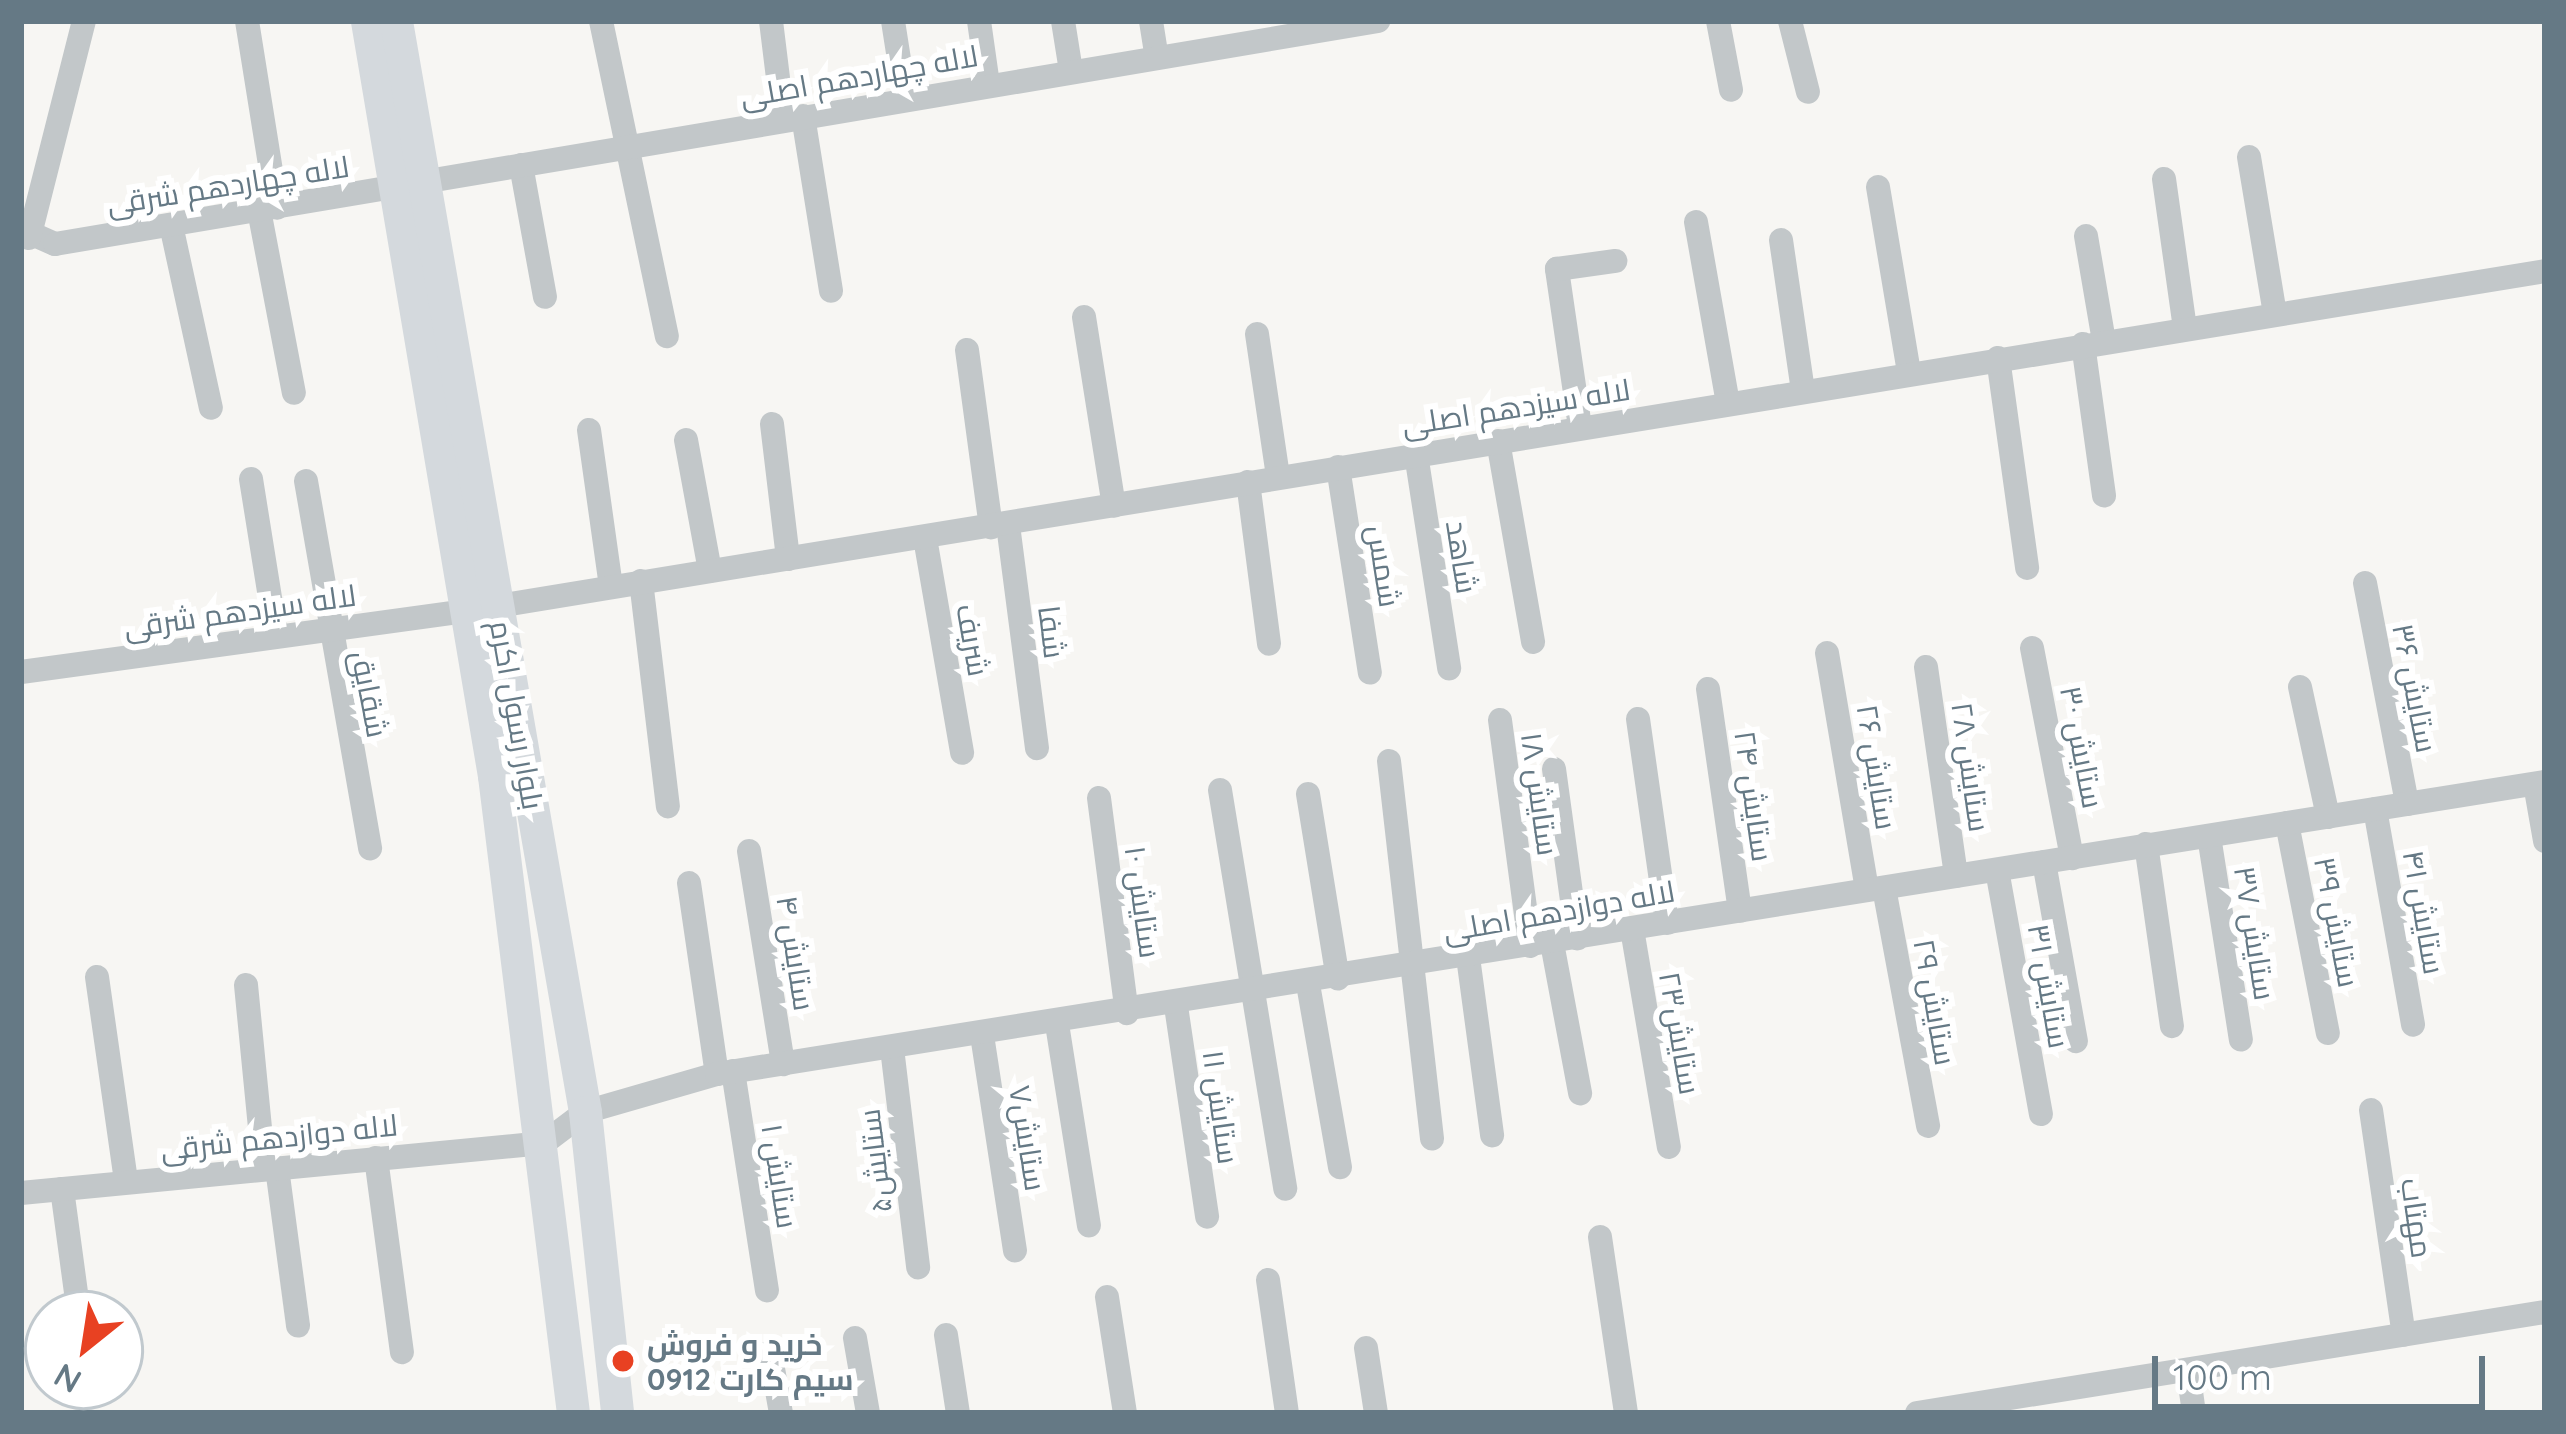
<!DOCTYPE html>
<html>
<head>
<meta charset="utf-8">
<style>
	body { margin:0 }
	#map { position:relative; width:2566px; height:1434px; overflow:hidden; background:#f7f6f3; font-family:Quicksand,Cairo,sans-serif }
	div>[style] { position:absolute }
	.minor>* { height:24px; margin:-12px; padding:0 12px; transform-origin:12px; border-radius:12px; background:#c2c7c9 }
	.secondary>* { height:33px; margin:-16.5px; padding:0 16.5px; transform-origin:16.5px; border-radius:16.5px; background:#d4d9dd }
	.dots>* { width:33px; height:33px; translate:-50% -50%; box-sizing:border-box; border:6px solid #fff; border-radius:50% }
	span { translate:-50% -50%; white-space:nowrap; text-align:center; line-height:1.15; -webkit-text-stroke:12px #fff; paint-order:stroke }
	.street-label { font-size:30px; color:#657985 }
	.poi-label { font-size:30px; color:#657985; font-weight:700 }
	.left { translate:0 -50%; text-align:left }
	.frame { position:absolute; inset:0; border:24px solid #657985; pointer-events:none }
	.north { position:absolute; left:24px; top:1290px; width:120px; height:120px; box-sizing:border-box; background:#fff; border:3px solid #c1c9ce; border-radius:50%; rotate:210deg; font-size:33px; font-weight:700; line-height:48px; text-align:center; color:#657985 }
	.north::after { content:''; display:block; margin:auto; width:42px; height:54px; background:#e84122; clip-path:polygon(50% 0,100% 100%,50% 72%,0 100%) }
	.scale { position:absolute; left:2152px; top:1356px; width:333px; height:54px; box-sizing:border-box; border:6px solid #657985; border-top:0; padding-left:15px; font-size:36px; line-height:42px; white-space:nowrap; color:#657985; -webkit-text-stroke:9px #fff; paint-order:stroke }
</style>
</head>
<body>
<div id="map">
	<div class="minor">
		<i style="left:247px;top:21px;width:189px;rotate:80.9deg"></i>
		<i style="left:601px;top:21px;width:322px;rotate:78.2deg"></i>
		<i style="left:771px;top:21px;width:99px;rotate:83deg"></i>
		<i style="left:893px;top:21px;width:78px;rotate:81.1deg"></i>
		<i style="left:979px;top:21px;width:64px;rotate:81.9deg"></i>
		<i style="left:1063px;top:21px;width:51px;rotate:80.9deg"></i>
		<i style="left:1151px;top:21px;width:36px;rotate:81deg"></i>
		<i style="left:1718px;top:21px;width:70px;rotate:79.3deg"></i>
		<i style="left:1790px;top:21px;width:73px;rotate:75.8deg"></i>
		<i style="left:803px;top:116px;width:177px;rotate:80.9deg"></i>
		<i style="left:2249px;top:157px;width:159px;rotate:80.6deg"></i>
		<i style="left:521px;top:165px;width:134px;rotate:79.7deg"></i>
		<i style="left:2164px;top:179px;width:150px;rotate:82deg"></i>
		<i style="left:1878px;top:187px;width:189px;rotate:80.5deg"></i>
		<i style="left:259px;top:210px;width:186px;rotate:79.2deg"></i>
		<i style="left:1696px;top:222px;width:184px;rotate:80deg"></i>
		<i style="left:171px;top:225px;width:187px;rotate:77.7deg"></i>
		<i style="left:21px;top:229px;width:37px;rotate:24deg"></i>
		<i style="left:55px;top:244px;width:1342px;rotate:-9.57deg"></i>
		<i style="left:2086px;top:236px;width:107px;rotate:80.3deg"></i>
		<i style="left:29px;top:238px;width:224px;rotate:-75.8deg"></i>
		<i style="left:1781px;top:240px;width:152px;rotate:81.7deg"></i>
		<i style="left:1084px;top:317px;width:191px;rotate:81deg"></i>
		<i style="left:1257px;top:334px;width:145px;rotate:81.6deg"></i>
		<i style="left:2083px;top:344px;width:153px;rotate:82.1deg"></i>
		<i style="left:967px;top:350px;width:179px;rotate:82.3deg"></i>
		<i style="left:1998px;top:358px;width:212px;rotate:82.1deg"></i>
		<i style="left:772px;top:424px;width:136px;rotate:83.2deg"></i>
		<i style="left:1580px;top:427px;width:160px;rotate:-98.3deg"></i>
		<i style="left:1557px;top:269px;width:59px;rotate:-7.9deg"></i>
		<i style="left:589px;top:430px;width:158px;rotate:82deg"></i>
		<i style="left:686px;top:440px;width:133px;rotate:79.6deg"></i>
		<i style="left:1498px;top:441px;width:204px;rotate:80.1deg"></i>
		<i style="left:1416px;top:454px;width:217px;rotate:81.2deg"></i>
		<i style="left:1338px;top:467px;width:208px;rotate:81.2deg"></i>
		<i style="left:251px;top:479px;width:158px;rotate:80.9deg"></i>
		<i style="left:306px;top:481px;width:373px;rotate:80.1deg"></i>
		<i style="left:1248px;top:482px;width:163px;rotate:82.6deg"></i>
		<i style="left:1008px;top:525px;width:225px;rotate:82.6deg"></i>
		<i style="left:925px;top:538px;width:218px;rotate:80.2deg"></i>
		<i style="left:641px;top:581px;width:227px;rotate:83.2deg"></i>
		<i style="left:2365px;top:583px;width:225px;rotate:79.2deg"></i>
		<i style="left:2032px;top:648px;width:214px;rotate:79.2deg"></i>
		<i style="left:1827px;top:653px;width:240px;rotate:80.4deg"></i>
		<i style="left:1926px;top:667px;width:211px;rotate:81.8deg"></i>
		<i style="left:21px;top:672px;width:450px;rotate:-7.8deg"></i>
		<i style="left:467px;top:611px;width:2106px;rotate:-9.29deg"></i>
		<i style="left:2300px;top:687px;width:133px;rotate:77.8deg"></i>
		<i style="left:1708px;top:689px;width:224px;rotate:81.8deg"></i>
		<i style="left:1638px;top:719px;width:206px;rotate:81.9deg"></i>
		<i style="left:1500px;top:720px;width:228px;rotate:82.4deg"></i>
		<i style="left:1389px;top:761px;width:380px;rotate:83.5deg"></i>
		<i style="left:1554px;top:769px;width:171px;rotate:82.2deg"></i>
		<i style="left:2535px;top:784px;width:58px;rotate:80deg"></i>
		<i style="left:1220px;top:790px;width:404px;rotate:80.7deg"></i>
		<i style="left:1308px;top:794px;width:187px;rotate:80.8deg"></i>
		<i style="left:1099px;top:798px;width:217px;rotate:82.6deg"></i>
		<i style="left:2375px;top:809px;width:219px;rotate:80deg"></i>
		<i style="left:2287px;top:823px;width:214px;rotate:79deg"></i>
		<i style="left:2209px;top:836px;width:206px;rotate:81.1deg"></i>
		<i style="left:2146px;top:844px;width:184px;rotate:81.9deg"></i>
		<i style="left:749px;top:851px;width:216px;rotate:80.9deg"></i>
		<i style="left:2044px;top:862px;width:182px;rotate:79.9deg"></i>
		<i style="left:1997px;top:870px;width:248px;rotate:79.8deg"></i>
		<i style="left:689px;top:883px;width:193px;rotate:81.7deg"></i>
		<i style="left:1884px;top:888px;width:242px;rotate:79.5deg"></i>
		<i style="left:1632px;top:929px;width:221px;rotate:80.4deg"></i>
		<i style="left:1552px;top:943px;width:153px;rotate:79.4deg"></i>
		<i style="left:1468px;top:957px;width:180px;rotate:82.3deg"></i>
		<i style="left:97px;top:977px;width:207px;rotate:81.9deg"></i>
		<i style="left:1308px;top:984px;width:186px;rotate:80.1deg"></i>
		<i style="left:246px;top:985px;width:185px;rotate:84.4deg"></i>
		<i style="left:1176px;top:1006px;width:213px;rotate:81.6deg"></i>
		<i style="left:1057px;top:1024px;width:204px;rotate:81deg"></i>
		<i style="left:982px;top:1035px;width:218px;rotate:81.3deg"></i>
		<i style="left:892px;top:1048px;width:221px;rotate:83.2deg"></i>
		<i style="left:733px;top:1071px;width:222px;rotate:81.2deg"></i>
		<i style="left:2371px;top:1110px;width:227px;rotate:81.7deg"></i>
		<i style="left:376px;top:1158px;width:196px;rotate:82.4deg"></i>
		<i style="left:277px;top:1168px;width:159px;rotate:82.4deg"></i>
		<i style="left:62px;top:1189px;width:126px;rotate:82.3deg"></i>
		<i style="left:21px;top:1193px;width:525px;rotate:-5.46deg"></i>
		<i style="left:544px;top:1143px;width:51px;rotate:-37.1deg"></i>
		<i style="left:585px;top:1112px;width:137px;rotate:-16.1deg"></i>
		<i style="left:717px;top:1074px;width:1851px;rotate:-9.08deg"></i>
		<i style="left:1600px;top:1237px;width:178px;rotate:81.6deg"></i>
		<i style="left:1268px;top:1280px;width:134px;rotate:81.9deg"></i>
		<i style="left:1107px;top:1297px;width:117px;rotate:81.2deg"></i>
		<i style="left:946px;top:1335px;width:79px;rotate:81.3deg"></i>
		<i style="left:855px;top:1338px;width:76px;rotate:80.2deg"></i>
		<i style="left:1366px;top:1348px;width:66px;rotate:81.3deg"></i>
		<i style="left:770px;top:1352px;width:62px;rotate:79.8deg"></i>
		<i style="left:2188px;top:1370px;width:43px;rotate:82.1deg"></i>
		<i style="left:88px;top:1386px;width:8px;rotate:83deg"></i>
		<i style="left:1917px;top:1413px;width:636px;rotate:-9.14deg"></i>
	</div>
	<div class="secondary">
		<i style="left:367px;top:21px;width:766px;rotate:80.45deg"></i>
		<i style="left:494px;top:776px;width:642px;rotate:82.93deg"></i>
		<i style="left:396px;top:21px;width:1107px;rotate:80.17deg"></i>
		<i style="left:585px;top:1112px;width:303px;rotate:83.9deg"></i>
	</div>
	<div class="dots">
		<i style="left:623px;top:1361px;background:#e84122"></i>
	</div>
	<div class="street-label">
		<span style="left:859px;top:76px;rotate:-10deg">لاله چهاردهم اصلی</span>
		<span style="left:228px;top:185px;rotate:-9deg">لاله چهاردهم شرقی</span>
		<span style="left:1516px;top:407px;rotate:-9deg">لاله سیزدهم اصلی</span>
		<span style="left:1462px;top:557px;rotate:81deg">شاهد</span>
		<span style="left:1384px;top:566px;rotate:81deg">شمس</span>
		<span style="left:240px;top:611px;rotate:-8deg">لاله سیزدهم شرقی</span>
		<span style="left:1052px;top:632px;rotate:83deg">شفا</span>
		<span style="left:973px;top:640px;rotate:80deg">شریف</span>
		<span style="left:2415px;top:688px;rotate:79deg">ستایش ۳۶</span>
		<span style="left:370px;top:694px;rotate:79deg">شقایق</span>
		<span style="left:517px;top:715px;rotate:80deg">بلوار رسول اکرم</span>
		<span style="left:2082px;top:747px;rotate:79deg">ستایش ۳۰</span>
		<span style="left:1877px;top:767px;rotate:81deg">ستایش ۲۶</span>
		<span style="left:1971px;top:767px;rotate:82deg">ستایش ۲۸</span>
		<span style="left:1540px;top:794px;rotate:82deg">ستایش ۱۸</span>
		<span style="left:1754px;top:796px;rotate:82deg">ستایش ۲۴</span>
		<span style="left:1143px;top:902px;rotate:82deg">ستایش ۱۰</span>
		<span style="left:1559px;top:911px;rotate:-10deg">لاله دوازدهم اصلی</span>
		<span style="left:2424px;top:912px;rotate:80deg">ستایش ۴۱</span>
		<span style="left:2337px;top:922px;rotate:79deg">ستایش ۳۹</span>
		<span style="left:2255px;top:933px;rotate:81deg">ستایش ۳۷</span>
		<span style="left:796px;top:953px;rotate:81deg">ستایش ۴</span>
		<span style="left:2049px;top:986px;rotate:80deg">ستایش ۳۱</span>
		<span style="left:1935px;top:1002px;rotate:80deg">ستایش ۲۹</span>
		<span style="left:1680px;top:1033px;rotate:80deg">ستایش۲۳</span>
		<span style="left:1221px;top:1107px;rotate:82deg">ستایش ۱۱</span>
		<span style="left:279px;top:1137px;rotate:-6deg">لاله دوازدهم شرقی</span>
		<span style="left:1028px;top:1138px;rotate:81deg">ستایش۷</span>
		<span style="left:875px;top:1161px;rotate:-97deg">ستایش۵</span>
		<span style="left:780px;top:1176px;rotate:81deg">ستایش ۱</span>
		<span style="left:2417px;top:1218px;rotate:82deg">مهتاب</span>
	</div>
	<div class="poi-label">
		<span class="left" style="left:647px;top:1361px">خرید و فروش<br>سیم کارت 0912</span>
	</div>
	<div class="frame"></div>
	<div class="north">N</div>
	<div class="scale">100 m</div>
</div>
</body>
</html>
